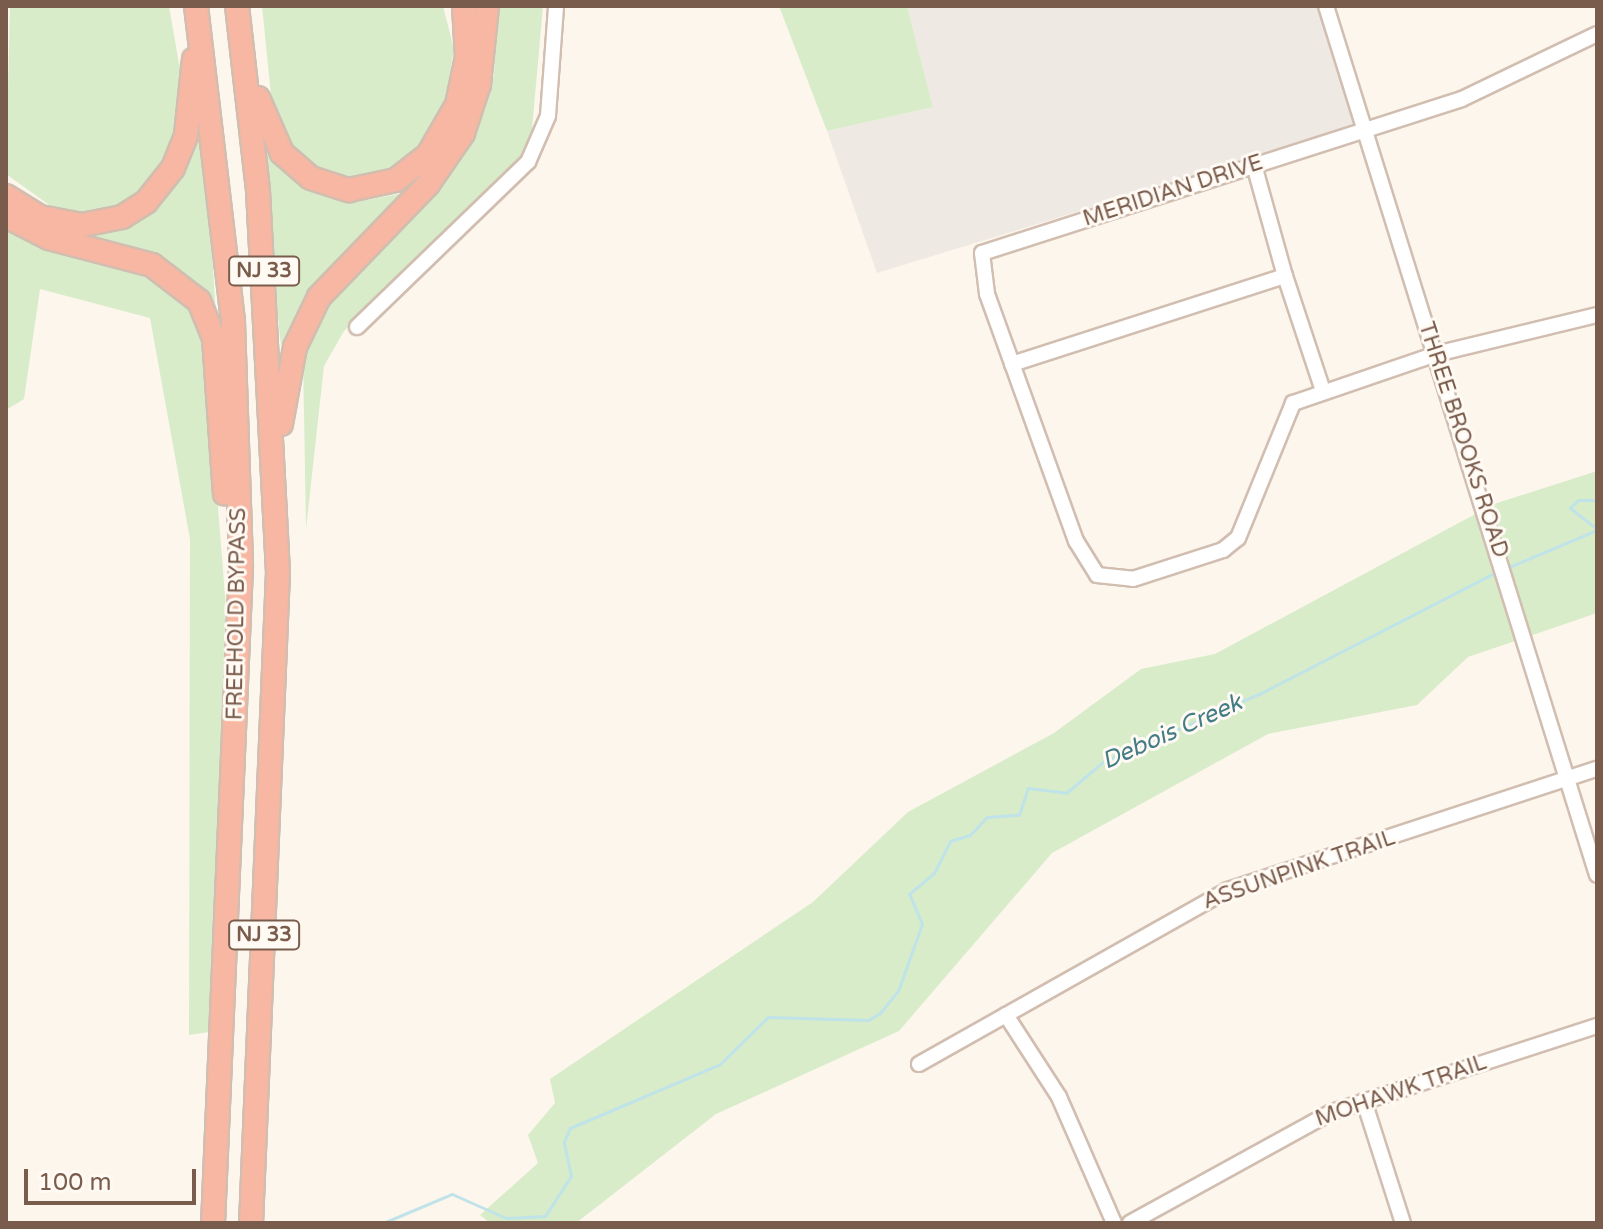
<!DOCTYPE html>
<html>
<head>
<meta charset="utf-8">
<style>
	body { margin:0 }
	#map { position:relative; width:1603px; height:1229px; overflow:hidden; background:#fdf6ec; font-family:"Varela Round",sans-serif }
	div>[style] { position:absolute }
	.industrial>* { inset:0; background:#efe9e4 }
	.green>* { inset:0; background:#d8ecc9 }
	.stream>* { height:3px; margin:-1.5px; padding:0 1.5px; transform-origin:1.5px; border-radius:1.5px; background:#bfe3e8 }
	.roads { filter:drop-shadow(2px 0 #d1beb0) drop-shadow(-2px 0 #d1beb0) drop-shadow(0 2px #d1beb0) drop-shadow(0 -2px #d1beb0) }
	.minor>* { height:14px; margin:-7px; padding:0 7px; transform-origin:7px; border-radius:7px; background:#fff }
	.highway>* { height:22px; margin:-11px; padding:0 11px; transform-origin:11px; border-radius:11px; background:#f7b7a3 }
	span { translate:-50% -50%; white-space:nowrap; text-align:center; line-height:1.15; -webkit-text-stroke:6px #fffaf3; paint-order:stroke }
	.shield-label span { padding:2px 6px; background:#fffaf3; border:2px solid; border-radius:6px; -webkit-text-stroke-width:0 }
	.shield-label { font-size:20px; color:#7a5c4d; font-weight:700 }
	.street-label { font-size:22px; color:#7a5c4d }
	.water-label { font-size:24px; color:#437c86; font-style:italic }
	.frame { position:absolute; inset:0; border:8px solid #7a5c4d; pointer-events:none }
	.scale { position:absolute; left:24px; top:1169px; width:172px; height:36px; box-sizing:border-box; border:4px solid #7a5c4d; border-top:0; padding-left:10px; font-size:24px; line-height:28px; white-space:nowrap; color:#7a5c4d; -webkit-text-stroke:6px #fffaf3; paint-order:stroke }
</style>
</head>
<body>
<div id="map">
	<div class="industrial">
		<i style="clip-path:polygon(907px 6px,1321px 6px,1358px 126px,877px 273px,827px 131px,933px 107px)"></i>
	</div>
	<div class="green">
		<i style="clip-path:polygon(10px 6px,169px 6px,179px 64px,187px 70px,173px 148px,144px 194px,123px 211px,56px 218px,52px 207px,6px 174px)"></i>
		<i style="clip-path:polygon(262px 6px,443px 6px,454px 49px,443px 115px,400px 169px,351px 183px,318px 176px,289px 150px,274px 125px)"></i>
		<i style="clip-path:polygon(497px 6px,543px 6px,530px 152px,344px 331px,324px 366px,306px 529px,303px 355px,325px 308px,461px 158px,494px 75px)"></i>
		<i style="clip-path:polygon(779px 6px,907px 6px,933px 107px,827px 131px)"></i>
		<i style="clip-path:polygon(204px 119px,216px 316px,170px 261px,85px 239px,147px 214px,183px 164px)"></i>
		<i style="clip-path:polygon(260px 139px,303px 190px,367px 200px,409px 192px,304px 301px,281px 346px)"></i>
		<i style="clip-path:polygon(6px 224px,42px 244px,37px 248px,143px 270px,186px 298px,204px 332px,226px 608px,209px 1032px,189px 1035px,190px 539px,150px 318px,40px 289px,24px 399px,6px 410px)"></i>
		<i style="clip-path:polygon(1597px 471px,1597px 613px,1468px 657px,1417px 705px,1268px 734px,1052px 853px,899px 1031px,716px 1114px,576px 1223px,490px 1223px,480px 1215px,538px 1163px,528px 1135px,555px 1103px,550px 1079px,813px 902px,908px 812px,1054px 733px,1141px 669px,1215px 654px,1494px 504px)"></i>
	</div>
	<div class="stream">
		<i style="left:1597px;top:500px;width:19px;rotate:180deg"></i>
		<i style="left:1578px;top:500px;width:11px;rotate:135deg"></i>
		<i style="left:1570px;top:508px;width:34px;rotate:38deg"></i>
		<i style="left:1509px;top:567px;width:95px;rotate:-22.8deg"></i>
		<i style="left:383px;top:1223px;width:75px;rotate:-22.8deg"></i>
		<i style="left:452px;top:1194px;width:59px;rotate:24deg"></i>
		<i style="left:506px;top:1218px;width:39px;rotate:-3deg"></i>
		<i style="left:545px;top:1216px;width:48px;rotate:-57deg"></i>
		<i style="left:571px;top:1176px;width:35px;rotate:-102deg"></i>
		<i style="left:564px;top:1142px;width:15px;rotate:-67deg"></i>
		<i style="left:570px;top:1128px;width:163px;rotate:-23.1deg"></i>
		<i style="left:720px;top:1064px;width:67px;rotate:-44.4deg"></i>
		<i style="left:768px;top:1017px;width:100px;rotate:1.7deg"></i>
		<i style="left:868px;top:1020px;width:14px;rotate:-30deg"></i>
		<i style="left:880px;top:1013px;width:28px;rotate:-51deg"></i>
		<i style="left:898px;top:991px;width:71px;rotate:-70.3deg"></i>
		<i style="left:922px;top:924px;width:33px;rotate:-113deg"></i>
		<i style="left:909px;top:894px;width:33px;rotate:-40deg"></i>
		<i style="left:934px;top:873px;width:36px;rotate:-63deg"></i>
		<i style="left:950px;top:841px;width:21px;rotate:-17deg"></i>
		<i style="left:970px;top:835px;width:25px;rotate:-47deg"></i>
		<i style="left:987px;top:817px;width:32px;rotate:-4deg"></i>
		<i style="left:1019px;top:815px;width:28px;rotate:-72deg"></i>
		<i style="left:1028px;top:788px;width:38px;rotate:7deg"></i>
		<i style="left:1066px;top:793px;width:48px;rotate:-40deg"></i>
		<i style="left:1103px;top:762px;width:170px;rotate:-23.6deg"></i>
		<i style="left:1259px;top:694px;width:267px;rotate:-27.2deg"></i>
	</div>
	<div class="roads">
		<div class="minor">
			<i style="left:1326px;top:6px;width:910px;rotate:72.68deg"></i>
			<i style="left:1597px;top:34px;width:150px;rotate:154.3deg"></i>
			<i style="left:1462px;top:99px;width:504px;rotate:162.21deg"></i>
			<i style="left:982px;top:253px;width:41px;rotate:83deg"></i>
			<i style="left:987px;top:294px;width:263px;rotate:70.2deg"></i>
			<i style="left:1076px;top:541px;width:40px;rotate:58deg"></i>
			<i style="left:1097px;top:575px;width:36px;rotate:6deg"></i>
			<i style="left:1133px;top:579px;width:95px;rotate:-17.9deg"></i>
			<i style="left:1223px;top:550px;width:19px;rotate:-39deg"></i>
			<i style="left:1238px;top:538px;width:146px;rotate:-67.8deg"></i>
			<i style="left:1293px;top:403px;width:151px;rotate:-18.9deg"></i>
			<i style="left:1436px;top:354px;width:166px;rotate:-13.6deg"></i>
			<i style="left:1254px;top:165px;width:115px;rotate:74.4deg"></i>
			<i style="left:357px;top:327px;width:238px;rotate:-44deg"></i>
			<i style="left:528px;top:162px;width:50px;rotate:-66.5deg"></i>
			<i style="left:548px;top:116px;width:110px;rotate:-85.8deg"></i>
			<i style="left:1012px;top:364px;width:287px;rotate:-17.9deg"></i>
			<i style="left:1285px;top:276px;width:121px;rotate:71.7deg"></i>
			<i style="left:1006px;top:1015px;width:98px;rotate:57.1deg"></i>
			<i style="left:1059px;top:1097px;width:137px;rotate:66.4deg"></i>
			<i style="left:919px;top:1064px;width:355px;rotate:-29.4deg"></i>
			<i style="left:1228px;top:890px;width:388px;rotate:-18.2deg"></i>
			<i style="left:1364px;top:1101px;width:128px;rotate:72.3deg"></i>
			<i style="left:1130px;top:1223px;width:230px;rotate:-28.8deg"></i>
			<i style="left:1332px;top:1112px;width:279px;rotate:-18deg"></i>
		</div>
		<div class="highway">
			<i style="left:196px;top:6px;width:318px;rotate:83.3deg"></i>
			<i style="left:233px;top:322px;width:245px;rotate:88.1deg"></i>
			<i style="left:241px;top:567px;width:657px;rotate:92.44deg"></i>
			<i style="left:237px;top:6px;width:186px;rotate:83.5deg"></i>
			<i style="left:258px;top:191px;width:382px;rotate:87deg"></i>
			<i style="left:278px;top:572px;width:652px;rotate:92.37deg"></i>
			<i style="left:258px;top:98px;width:60px;rotate:66.4deg"></i>
			<i style="left:282px;top:153px;width:38px;rotate:41deg"></i>
			<i style="left:311px;top:178px;width:40px;rotate:18deg"></i>
			<i style="left:349px;top:190px;width:48px;rotate:-12deg"></i>
			<i style="left:396px;top:180px;width:41px;rotate:-38deg"></i>
			<i style="left:428px;top:155px;width:58px;rotate:-59.9deg"></i>
			<i style="left:457px;top:105px;width:49px;rotate:-78.2deg"></i>
			<i style="left:467px;top:57px;width:51px;rotate:-93.4deg"></i>
			<i style="left:6px;top:196px;width:40px;rotate:32deg"></i>
			<i style="left:40px;top:217px;width:43px;rotate:10.8deg"></i>
			<i style="left:82px;top:225px;width:41px;rotate:-11.3deg"></i>
			<i style="left:122px;top:217px;width:28px;rotate:-32deg"></i>
			<i style="left:146px;top:202px;width:43px;rotate:-51.5deg"></i>
			<i style="left:173px;top:168px;width:35px;rotate:-68deg"></i>
			<i style="left:186px;top:135px;width:76px;rotate:-84deg"></i>
			<i style="left:6px;top:216px;width:48px;rotate:27.1deg"></i>
			<i style="left:49px;top:238px;width:106px;rotate:14.7deg"></i>
			<i style="left:152px;top:265px;width:59px;rotate:37.5deg"></i>
			<i style="left:199px;top:301px;width:40px;rotate:68deg"></i>
			<i style="left:214px;top:338px;width:156px;rotate:86deg"></i>
			<i style="left:281px;top:424px;width:78px;rotate:-79.7deg"></i>
			<i style="left:295px;top:347px;width:55px;rotate:-64.4deg"></i>
			<i style="left:319px;top:297px;width:157px;rotate:-46deg"></i>
			<i style="left:428px;top:184px;width:62px;rotate:-55.5deg"></i>
			<i style="left:463px;top:133px;width:52px;rotate:-71.9deg"></i>
			<i style="left:479px;top:84px;width:78px;rotate:-84.1deg"></i>
		</div>
	</div>
	<div class="shield-label">
		<span style="left:264px;top:271px">NJ 33</span>
		<span style="left:264px;top:935px">NJ 33</span>
	</div>
	<div class="street-label">
		<span style="left:1173px;top:191px;rotate:-18deg">MERIDIAN DRIVE</span>
		<span style="left:1463px;top:440px;rotate:72deg">THREE BROOKS ROAD</span>
		<span style="left:237px;top:614px;rotate:-89deg">FREEHOLD BYPASS</span>
		<span style="left:1299px;top:870px;rotate:-19deg">ASSUNPINK TRAIL</span>
		<span style="left:1401px;top:1091px;rotate:-19deg">MOHAWK TRAIL</span>
	</div>
	<div class="water-label">
		<span style="left:1172px;top:732px;rotate:-24deg">Debois Creek</span>
	</div>
	<div class="frame"></div>
	<div class="scale">100 m</div>
</div>
</body>
</html>
